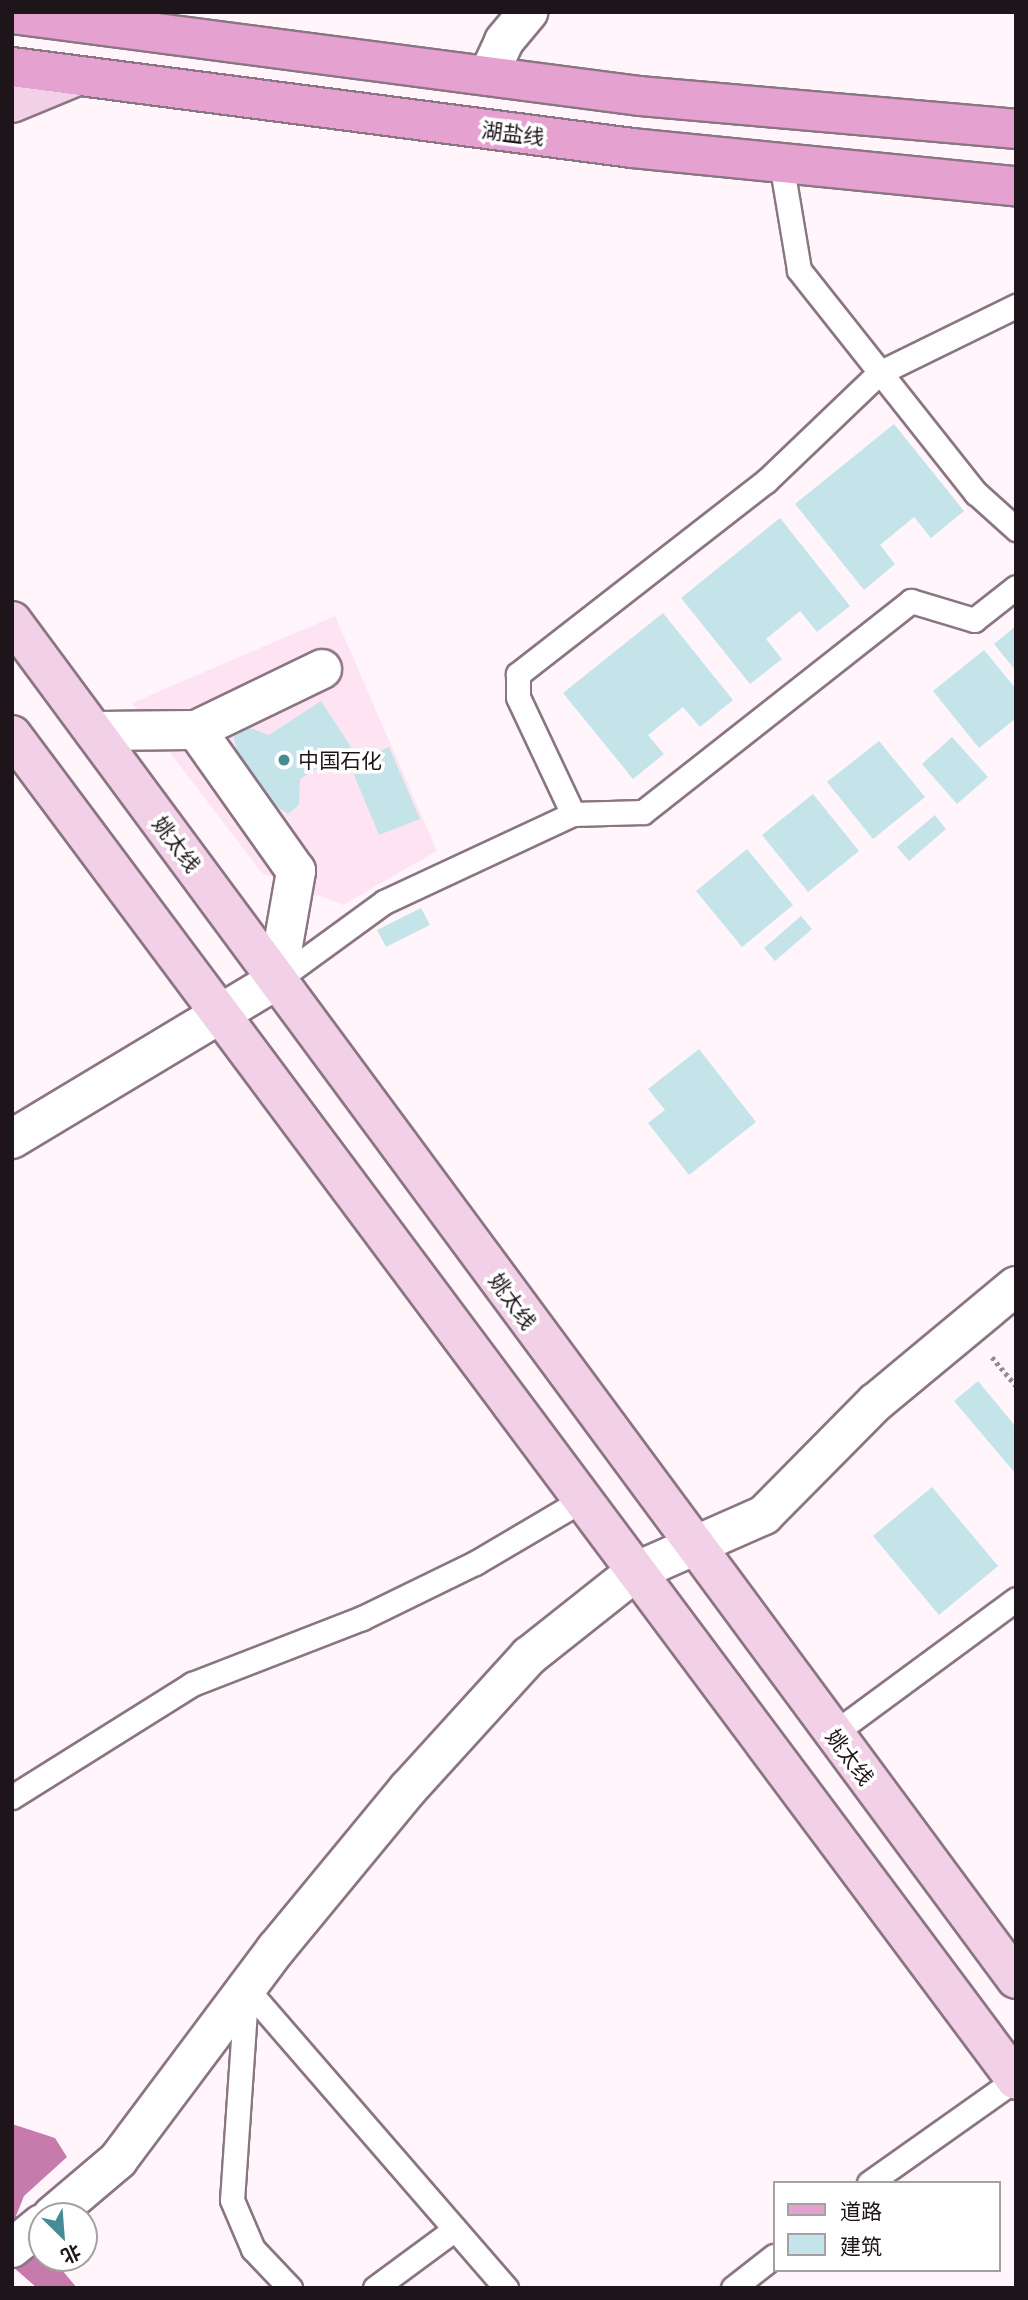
<!DOCTYPE html>
<html>
<head>
<meta charset="utf-8">
<style>
	body { margin:0 }
	#map { position:relative; width:1028px; height:2300px; overflow:hidden; background:#fff5fb; font-family:Commissioner,"Noto Sans SC",sans-serif }
	div>[style] { position:absolute }
	.built>* { inset:0; background:#fee4f3 }
	.water>* { inset:0; background:#c77bad }
	.building>* { inset:0; background:#c4e4e9 }
	.path>* { height:4.5px; margin-top:-2.25px; transform-origin:0; background:repeating-linear-gradient(90deg,#968d93 0 3.5px,transparent 0 7px) }
	.roads { filter:drop-shadow(2px 0 #8b7583) drop-shadow(-2px 0 #8b7583) drop-shadow(0 2px #8b7583) drop-shadow(0 -2px #8b7583) }
	.lane>* { height:23px; margin:-11.5px; padding:0 11.5px; transform-origin:11.5px; border-radius:11.5px; background:#fff }
	.street>* { height:38px; margin:-19px; padding:0 19px; transform-origin:19px; border-radius:19px; background:#fff }
	.secondary>* { height:38px; margin:-19px; padding:0 19px; transform-origin:19px; border-radius:19px; background:#f2d0e7 }
	.primary>* { height:38px; margin:-19px; padding:0 19px; transform-origin:19px; border-radius:19px; background:#e5a1d0 }
	.dots>* { width:19px; height:19px; translate:-50% -50%; box-sizing:border-box; border:4px solid #fff; border-radius:50% }
	span { translate:-50% -50%; white-space:nowrap; text-align:center; line-height:1.15; -webkit-text-stroke:7px #fff; paint-order:stroke }
	.street-label { font-size:21px; color:#1d151a }
	.poi-label { font-size:21px; color:#1d151a }
	.left { translate:0 -50%; text-align:left }
	.frame { position:absolute; inset:0; border:14px solid #1d151a; pointer-events:none }
	.legend { position:absolute; left:773px; top:2181px; width:228px; height:91px; box-sizing:border-box; background:#fff; border:2px solid #a5a1a3; margin:0; padding:9px 12px; list-style:none; font-size:21px; color:#1d151a }
	.legend li { display:flex; align-items:center; gap:14px; height:35px }
	.legend b { width:35px; border:2px solid #a5a1a3 }
	.north { position:absolute; left:28px; top:2202px; width:70px; height:70px; box-sizing:border-box; background:#fff; border:2px solid #a5a1a3; border-radius:50%; rotate:155deg; font-size:19px; font-weight:700; line-height:28px; text-align:center; color:#1d151a }
	.north::after { content:''; display:block; margin:auto; width:24px; height:32px; background:#468b96; clip-path:polygon(50% 0,100% 100%,50% 72%,0 100%) }
</style>
</head>
<body>
<div id="map">
	<div class="built">
		<i style="clip-path:polygon(335px 616px,437px 851px,343px 905px,262px 873px,132px 703px)"></i>
	</div>
	<div class="water">
		<i style="clip-path:polygon(12px 2124px,55px 2138px,67px 2157px,24px 2196px,16px 2216px,42px 2246px,42px 2258px,52px 2258px,77px 2288px,37px 2288px,12px 2266px)"></i>
	</div>
	<div class="building">
		<i style="clip-path:polygon(894px 424px,964px 511px,931px 538px,914px 517px,880px 545px,895px 564px,864px 590px,795px 504px)"></i>
		<i style="clip-path:polygon(780px 518px,850px 606px,817px 632px,800px 611px,766px 639px,782px 659px,750px 684px,681px 598px)"></i>
		<i style="clip-path:polygon(663px 613px,733px 700px,700px 727px,683px 707px,648px 735px,664px 754px,633px 779px,563px 693px)"></i>
		<i style="clip-path:polygon(1016px 626px,1016px 671px,994px 644px)"></i>
		<i style="clip-path:polygon(984px 650px,1016px 689px,1016px 718px,979px 748px,933px 691px)"></i>
		<i style="clip-path:polygon(321px 701px,351px 747px,300px 779px,299px 805px,288px 814px,269px 802px,237px 752px,233px 734px,247px 727px,269px 735px)"></i>
		<i style="clip-path:polygon(952px 737px,988px 777px,957px 804px,922px 764px)"></i>
		<i style="clip-path:polygon(879px 741px,925px 797px,873px 839px,827px 782px)"></i>
		<i style="clip-path:polygon(389px 747px,420px 819px,379px 835px,349px 763px)"></i>
		<i style="clip-path:polygon(813px 794px,859px 851px,808px 892px,762px 835px)"></i>
		<i style="clip-path:polygon(935px 815px,946px 829px,909px 861px,897px 847px)"></i>
		<i style="clip-path:polygon(747px 849px,793px 905px,742px 947px,696px 891px)"></i>
		<i style="clip-path:polygon(421px 908px,430px 925px,386px 947px,377px 930px)"></i>
		<i style="clip-path:polygon(801px 916px,812px 929px,775px 961px,764px 948px)"></i>
		<i style="clip-path:polygon(699px 1049px,756px 1122px,689px 1175px,648px 1123px,665px 1110px,648px 1089px)"></i>
		<i style="clip-path:polygon(978px 1381px,1016px 1427px,1016px 1474px,954px 1401px)"></i>
		<i style="clip-path:polygon(932px 1487px,998px 1566px,939px 1615px,873px 1536px)"></i>
	</div>
	<div class="path">
		<i style="left:992px;top:1357px;width:38px;rotate:50deg"></i>
	</div>
	<div class="roads">
		<div class="lane">
			<i style="left:781px;top:162px;width:109px;rotate:80.5deg"></i>
			<i style="left:799px;top:270px;width:285px;rotate:51.6deg"></i>
			<i style="left:976px;top:493px;width:54px;rotate:42deg"></i>
			<i style="left:573px;top:814px;width:129px;rotate:-115.2deg"></i>
			<i style="left:518px;top:697px;width:23px;rotate:-90deg"></i>
			<i style="left:518px;top:674px;width:314px;rotate:-37.9deg"></i>
			<i style="left:766px;top:481px;width:156px;rotate:-43.7deg"></i>
			<i style="left:879px;top:373px;width:153px;rotate:-26.1deg"></i>
			<i style="left:277px;top:980px;width:132px;rotate:-36.1deg"></i>
			<i style="left:384px;top:902px;width:208px;rotate:-25deg"></i>
			<i style="left:573px;top:814px;width:70px;rotate:-1.6deg"></i>
			<i style="left:643px;top:812px;width:341px;rotate:-38.2deg"></i>
			<i style="left:911px;top:601px;width:66px;rotate:16.8deg"></i>
			<i style="left:974px;top:620px;width:53px;rotate:-38.2deg"></i>
			<i style="left:833px;top:1734px;width:227px;rotate:-36.4deg"></i>
			<i style="left:12px;top:1797px;width:213px;rotate:-32.1deg"></i>
			<i style="left:192px;top:1684px;width:182px;rotate:-21.2deg"></i>
			<i style="left:362px;top:1618px;width:126px;rotate:-26deg"></i>
			<i style="left:475px;top:1563px;width:124px;rotate:-30.5deg"></i>
			<i style="left:247px;top:1989px;width:396px;rotate:49.1deg"></i>
			<i style="left:246px;top:1995px;width:205px;rotate:93.9deg"></i>
			<i style="left:232px;top:2200px;width:53px;rotate:66.8deg"></i>
			<i style="left:253px;top:2249px;width:54px;rotate:46.5deg"></i>
			<i style="left:869px;top:2183px;width:180px;rotate:-35.3deg"></i>
			<i style="left:375px;top:2288px;width:99px;rotate:-36.4deg"></i>
			<i style="left:733px;top:2288px;width:52px;rotate:-38deg"></i>
		</div>
		<div class="street">
			<i style="left:488px;top:76px;width:38px;rotate:-65deg"></i>
			<i style="left:504px;top:41px;width:38px;rotate:-50deg"></i>
			<i style="left:196px;top:730px;width:140px;rotate:-25.8deg"></i>
			<i style="left:12px;top:1139px;width:309px;rotate:-31deg"></i>
			<i style="left:277px;top:980px;width:111px;rotate:-80.1deg"></i>
			<i style="left:296px;top:871px;width:173px;rotate:-125.3deg"></i>
			<i style="left:196px;top:730px;width:102px;rotate:179.4deg"></i>
			<i style="left:52px;top:2216px;width:87px;rotate:-40.3deg"></i>
			<i style="left:118px;top:2160px;width:264px;rotate:-53.2deg"></i>
			<i style="left:276px;top:1949px;width:207px;rotate:-50.5deg"></i>
			<i style="left:408px;top:1789px;width:180px;rotate:-47.7deg"></i>
			<i style="left:529px;top:1656px;width:135px;rotate:-38.4deg"></i>
			<i style="left:635px;top:1572px;width:141px;rotate:-23.8deg"></i>
			<i style="left:764px;top:1515px;width:158px;rotate:-45.3deg"></i>
			<i style="left:875px;top:1403px;width:183px;rotate:-39.7deg"></i>
			<i style="left:12px;top:2248px;width:38px;rotate:-39deg"></i>
		</div>
		<div class="secondary">
			<i style="left:12px;top:103px;width:70px;rotate:-22.6deg"></i>
			<i style="left:12px;top:621px;width:1689px;rotate:53.52deg"></i>
			<i style="left:12px;top:735px;width:1678px;rotate:53.26deg"></i>
		</div>
		<div class="primary">
			<i style="left:12px;top:14px;width:633px;rotate:7.44deg"></i>
			<i style="left:640px;top:96px;width:377px;rotate:5deg"></i>
			<i style="left:12px;top:67px;width:625px;rotate:7.44deg"></i>
			<i style="left:632px;top:148px;width:386px;rotate:5.7deg"></i>
		</div>
	</div>
	<div class="dots">
		<i style="left:284px;top:760px;background:#468b96"></i>
	</div>
	<div class="street-label">
		<span style="left:513px;top:133px;rotate:7deg">湖盐线</span>
		<span style="left:177px;top:844px;rotate:53deg">姚太线</span>
		<span style="left:513px;top:1301px;rotate:54deg">姚太线</span>
		<span style="left:850px;top:1757px;rotate:53deg">姚太线</span>
	</div>
	<div class="poi-label">
		<span class="left" style="left:298px;top:760px">中国石化</span>
	</div>
	<div class="frame"></div>
	<ul class="legend">
	<li><b style="height:9px;background:#e5a1d0"></b>道路</li>
	<li><b style="height:19px;background:#c4e4e9"></b>建筑</li>
	</ul>
	<div class="north">北</div>
</div>
</body>
</html>
